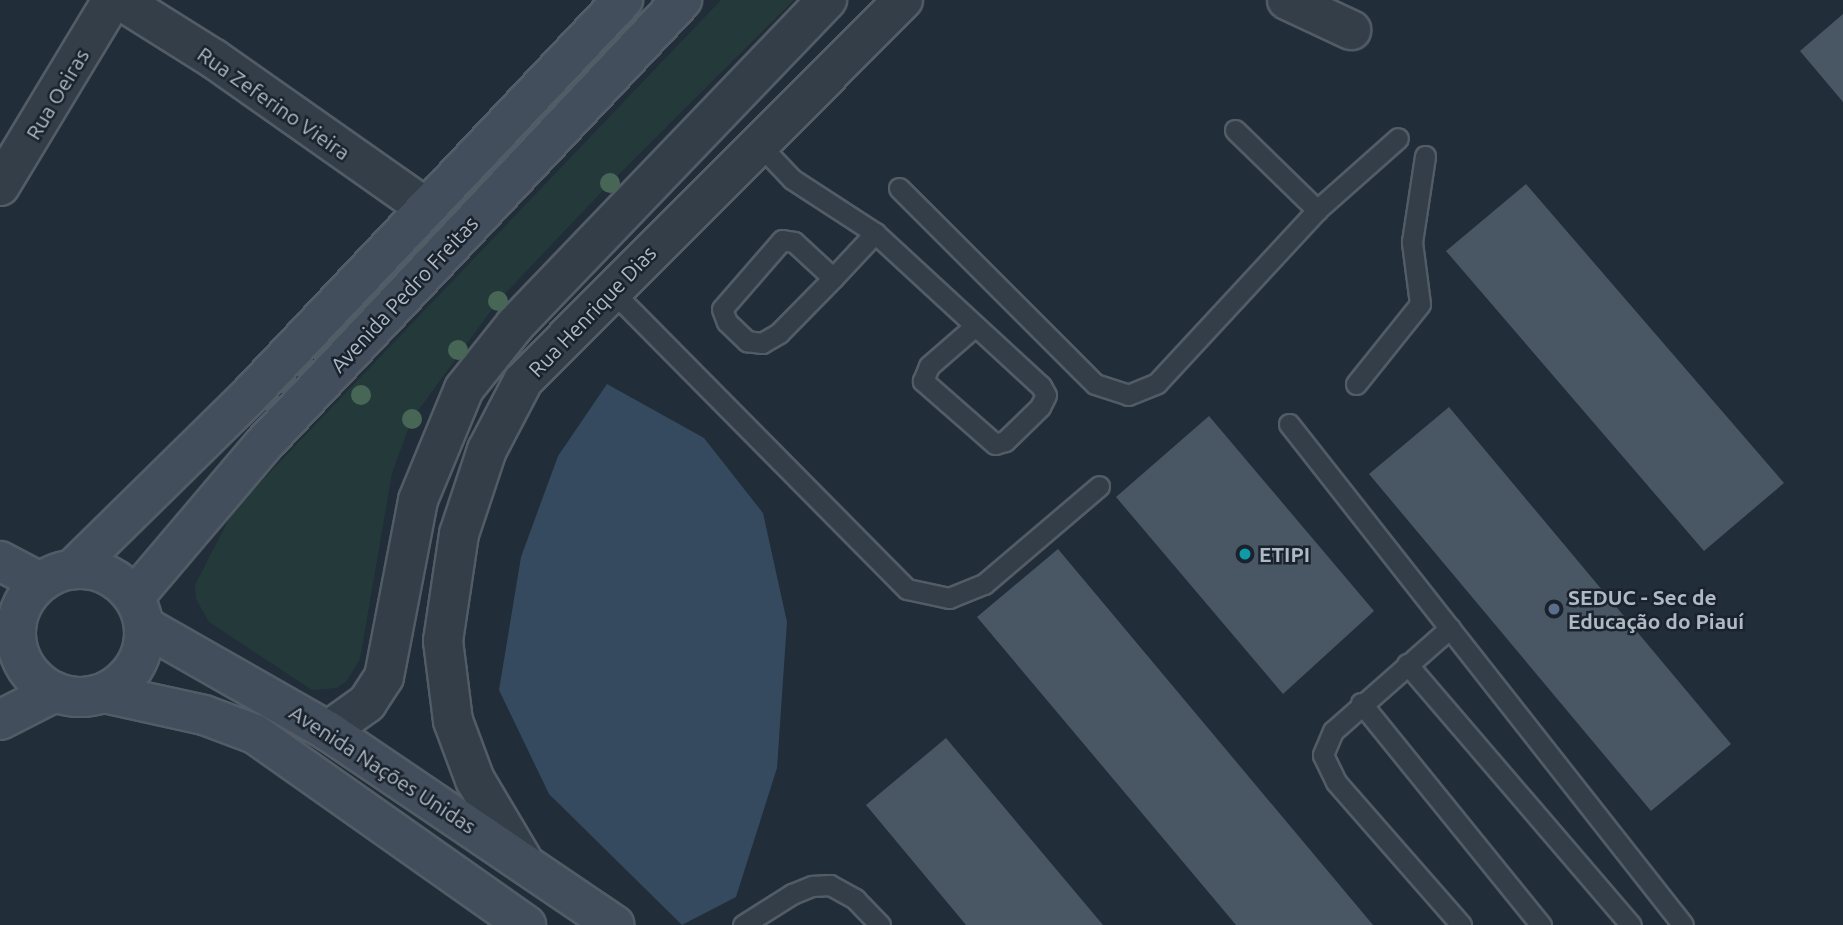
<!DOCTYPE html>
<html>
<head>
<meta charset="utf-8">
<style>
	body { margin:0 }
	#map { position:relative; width:1843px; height:925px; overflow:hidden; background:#212d38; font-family:Ubuntu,sans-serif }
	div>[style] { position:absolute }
	.green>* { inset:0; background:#243a3a }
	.water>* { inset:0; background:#354a5f }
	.building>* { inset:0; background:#495764 }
	.roads { filter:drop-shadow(2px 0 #525c66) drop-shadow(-2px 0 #525c66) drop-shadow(0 2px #525c66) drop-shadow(0 -2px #525c66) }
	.lane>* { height:19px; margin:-9.5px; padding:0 9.5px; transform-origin:9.5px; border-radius:9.5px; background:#343e49 }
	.street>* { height:38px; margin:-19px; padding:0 19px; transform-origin:19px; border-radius:19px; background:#343e49 }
	.secondary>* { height:38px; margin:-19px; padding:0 19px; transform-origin:19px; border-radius:19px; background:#424e5c }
	.secondary>.ring { margin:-19px; padding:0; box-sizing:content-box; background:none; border:38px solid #424e5c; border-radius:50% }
	.trees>* { width:20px; height:20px; margin:-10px; border-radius:50%; background:#486656 }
	.dots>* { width:19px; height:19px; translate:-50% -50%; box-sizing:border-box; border:4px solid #1a232d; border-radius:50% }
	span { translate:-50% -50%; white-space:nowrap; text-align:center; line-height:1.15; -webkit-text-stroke:5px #1a232d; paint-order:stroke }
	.street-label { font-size:21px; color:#afb9c5 }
	.poi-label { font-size:21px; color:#afb9c5; font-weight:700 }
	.left { translate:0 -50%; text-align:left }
</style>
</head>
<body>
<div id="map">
	<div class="green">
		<i style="clip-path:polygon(721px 0,794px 0,610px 183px,498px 301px,412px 419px,392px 473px,360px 659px,347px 681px,337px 688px,312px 690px,209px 622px,196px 599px,195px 585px,233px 511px)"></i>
	</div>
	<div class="water">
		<i style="clip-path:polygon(607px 384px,704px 438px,763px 513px,787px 622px,777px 768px,736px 897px,682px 925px,549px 794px,499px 690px,521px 557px,558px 456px)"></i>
	</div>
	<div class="building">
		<i style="clip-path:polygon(1843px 14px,1843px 102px,1800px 51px)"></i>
		<i style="clip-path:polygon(1526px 184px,1784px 483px,1704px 551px,1446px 251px)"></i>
		<i style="clip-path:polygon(1449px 407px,1731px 744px,1651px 811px,1369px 474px)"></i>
		<i style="clip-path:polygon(1209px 416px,1374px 611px,1283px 694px,1116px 497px)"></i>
		<i style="clip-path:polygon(1058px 549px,1373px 925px,1236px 925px,977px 617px)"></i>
		<i style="clip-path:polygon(946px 738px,1103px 925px,966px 925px,866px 805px)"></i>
	</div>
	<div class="roads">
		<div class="lane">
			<i style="left:1235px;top:130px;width:115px;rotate:44.3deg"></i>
			<i style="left:1317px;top:210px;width:108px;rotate:-41.6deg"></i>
			<i style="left:758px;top:143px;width:50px;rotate:46.6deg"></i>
			<i style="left:792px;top:179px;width:99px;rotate:33deg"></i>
			<i style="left:875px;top:233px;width:226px;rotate:42.7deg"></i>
			<i style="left:1041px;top:386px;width:10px;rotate:61deg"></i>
			<i style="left:1046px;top:395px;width:13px;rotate:117deg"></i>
			<i style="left:1040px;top:407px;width:49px;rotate:135.8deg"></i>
			<i style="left:1005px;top:441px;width:10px;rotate:163deg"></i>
			<i style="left:995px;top:444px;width:96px;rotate:-138.8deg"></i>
			<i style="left:923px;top:381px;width:16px;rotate:-68deg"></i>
			<i style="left:929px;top:366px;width:61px;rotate:-41deg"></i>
			<i style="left:899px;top:188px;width:277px;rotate:45deg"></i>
			<i style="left:1095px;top:384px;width:35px;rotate:18deg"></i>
			<i style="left:1128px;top:395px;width:31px;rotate:-22deg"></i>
			<i style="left:1157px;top:383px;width:236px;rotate:-47.2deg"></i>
			<i style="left:833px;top:278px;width:53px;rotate:-137.3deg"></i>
			<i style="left:794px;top:242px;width:12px;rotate:-171deg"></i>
			<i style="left:782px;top:240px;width:91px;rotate:131deg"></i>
			<i style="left:722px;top:309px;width:14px;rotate:69deg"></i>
			<i style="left:727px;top:322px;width:28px;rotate:44deg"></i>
			<i style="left:747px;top:341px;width:15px;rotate:8deg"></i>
			<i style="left:762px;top:343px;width:20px;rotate:-30deg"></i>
			<i style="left:779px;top:333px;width:77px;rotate:-45.5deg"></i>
			<i style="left:833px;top:278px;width:62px;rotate:-47deg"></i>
			<i style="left:612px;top:291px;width:419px;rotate:45.3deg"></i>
			<i style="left:907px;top:589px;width:43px;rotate:12.1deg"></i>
			<i style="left:949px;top:598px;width:38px;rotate:-22deg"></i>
			<i style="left:984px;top:584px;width:151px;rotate:-40.4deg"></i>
			<i style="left:1356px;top:384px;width:102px;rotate:-51.3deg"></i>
			<i style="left:1420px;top:304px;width:63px;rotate:-97.4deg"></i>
			<i style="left:1412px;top:242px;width:87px;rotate:-81.4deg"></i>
			<i style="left:1289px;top:424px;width:637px;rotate:51.82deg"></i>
			<i style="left:1450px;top:628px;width:156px;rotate:138.6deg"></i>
			<i style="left:1333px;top:731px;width:26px;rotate:113deg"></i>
			<i style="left:1323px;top:755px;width:30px;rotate:64deg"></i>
			<i style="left:1336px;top:782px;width:190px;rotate:48.8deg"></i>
			<i style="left:1407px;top:664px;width:344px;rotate:49.4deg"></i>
			<i style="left:1361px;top:703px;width:286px;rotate:51deg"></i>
			<i style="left:743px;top:925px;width:58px;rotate:-32.3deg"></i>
			<i style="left:792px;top:894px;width:22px;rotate:-22deg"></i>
			<i style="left:812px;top:886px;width:18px;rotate:-3deg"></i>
			<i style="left:830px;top:885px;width:29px;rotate:29deg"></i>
			<i style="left:855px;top:899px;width:36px;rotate:46deg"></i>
		</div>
		<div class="street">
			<i style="left:120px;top:0;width:111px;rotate:32.1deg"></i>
			<i style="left:214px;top:59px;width:259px;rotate:35.1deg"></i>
			<i style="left:1287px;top:0;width:71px;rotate:25.1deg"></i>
			<i style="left:0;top:186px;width:217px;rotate:-58.9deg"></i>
			<i style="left:328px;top:731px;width:48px;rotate:-35.7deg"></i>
			<i style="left:367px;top:703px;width:31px;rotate:-57deg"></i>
			<i style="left:384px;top:677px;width:180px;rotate:-79.1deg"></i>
			<i style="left:418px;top:500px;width:120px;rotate:-67.5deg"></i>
			<i style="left:464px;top:389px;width:82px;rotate:-51.4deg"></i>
			<i style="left:515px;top:325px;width:451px;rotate:-46.2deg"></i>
			<i style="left:522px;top:859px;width:92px;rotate:-120.7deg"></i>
			<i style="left:475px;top:780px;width:63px;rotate:-110.4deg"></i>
			<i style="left:453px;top:721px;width:81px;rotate:-97.1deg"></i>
			<i style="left:443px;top:641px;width:108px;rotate:-81.5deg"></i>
			<i style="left:459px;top:534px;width:89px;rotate:-71.6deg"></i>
			<i style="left:487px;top:450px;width:78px;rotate:-62.4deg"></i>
			<i style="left:523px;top:381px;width:538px;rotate:-45.08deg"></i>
		</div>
		<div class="secondary">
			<i style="left:0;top:561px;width:45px;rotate:27.7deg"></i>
			<i style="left:73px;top:569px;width:247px;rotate:-44.5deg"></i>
			<i style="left:249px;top:396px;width:545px;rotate:-46.64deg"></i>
			<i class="ring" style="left:16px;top:569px;width:90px;height:90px"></i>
			<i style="left:135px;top:596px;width:199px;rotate:-49.7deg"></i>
			<i style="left:264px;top:444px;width:610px;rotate:-46.73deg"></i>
			<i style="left:144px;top:626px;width:212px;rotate:29.7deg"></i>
			<i style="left:328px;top:731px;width:346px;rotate:34.1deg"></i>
			<i style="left:104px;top:693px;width:102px;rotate:12.4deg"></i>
			<i style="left:204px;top:715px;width:54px;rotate:20.4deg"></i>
			<i style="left:255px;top:734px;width:332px;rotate:35.2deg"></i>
			<i style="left:0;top:720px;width:62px;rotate:-27deg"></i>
		</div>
	</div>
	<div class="trees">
		<i style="left:610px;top:183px"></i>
		<i style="left:498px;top:301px"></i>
		<i style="left:458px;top:350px"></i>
		<i style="left:361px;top:395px"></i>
		<i style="left:412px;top:419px"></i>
	</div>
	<div class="dots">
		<i style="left:1245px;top:554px;background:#0f9aa8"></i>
		<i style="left:1554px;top:609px;background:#5c6f8a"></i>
	</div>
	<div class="street-label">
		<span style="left:57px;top:94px;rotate:-59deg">Rua Oeiras</span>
		<span style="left:274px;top:103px;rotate:35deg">Rua Zeferino Vieira</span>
		<span style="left:404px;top:294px;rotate:-47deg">Avenida Pedro Freitas</span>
		<span style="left:592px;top:311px;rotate:-46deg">Rua Henrique Dias</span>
		<span style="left:383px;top:769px;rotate:33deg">Avenida Nações Unidas</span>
	</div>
	<div class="poi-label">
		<span class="left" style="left:1259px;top:554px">ETIPI</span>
		<span class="left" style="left:1568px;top:609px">SEDUC - Sec de<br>Educação do Piauí</span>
	</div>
</div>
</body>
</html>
